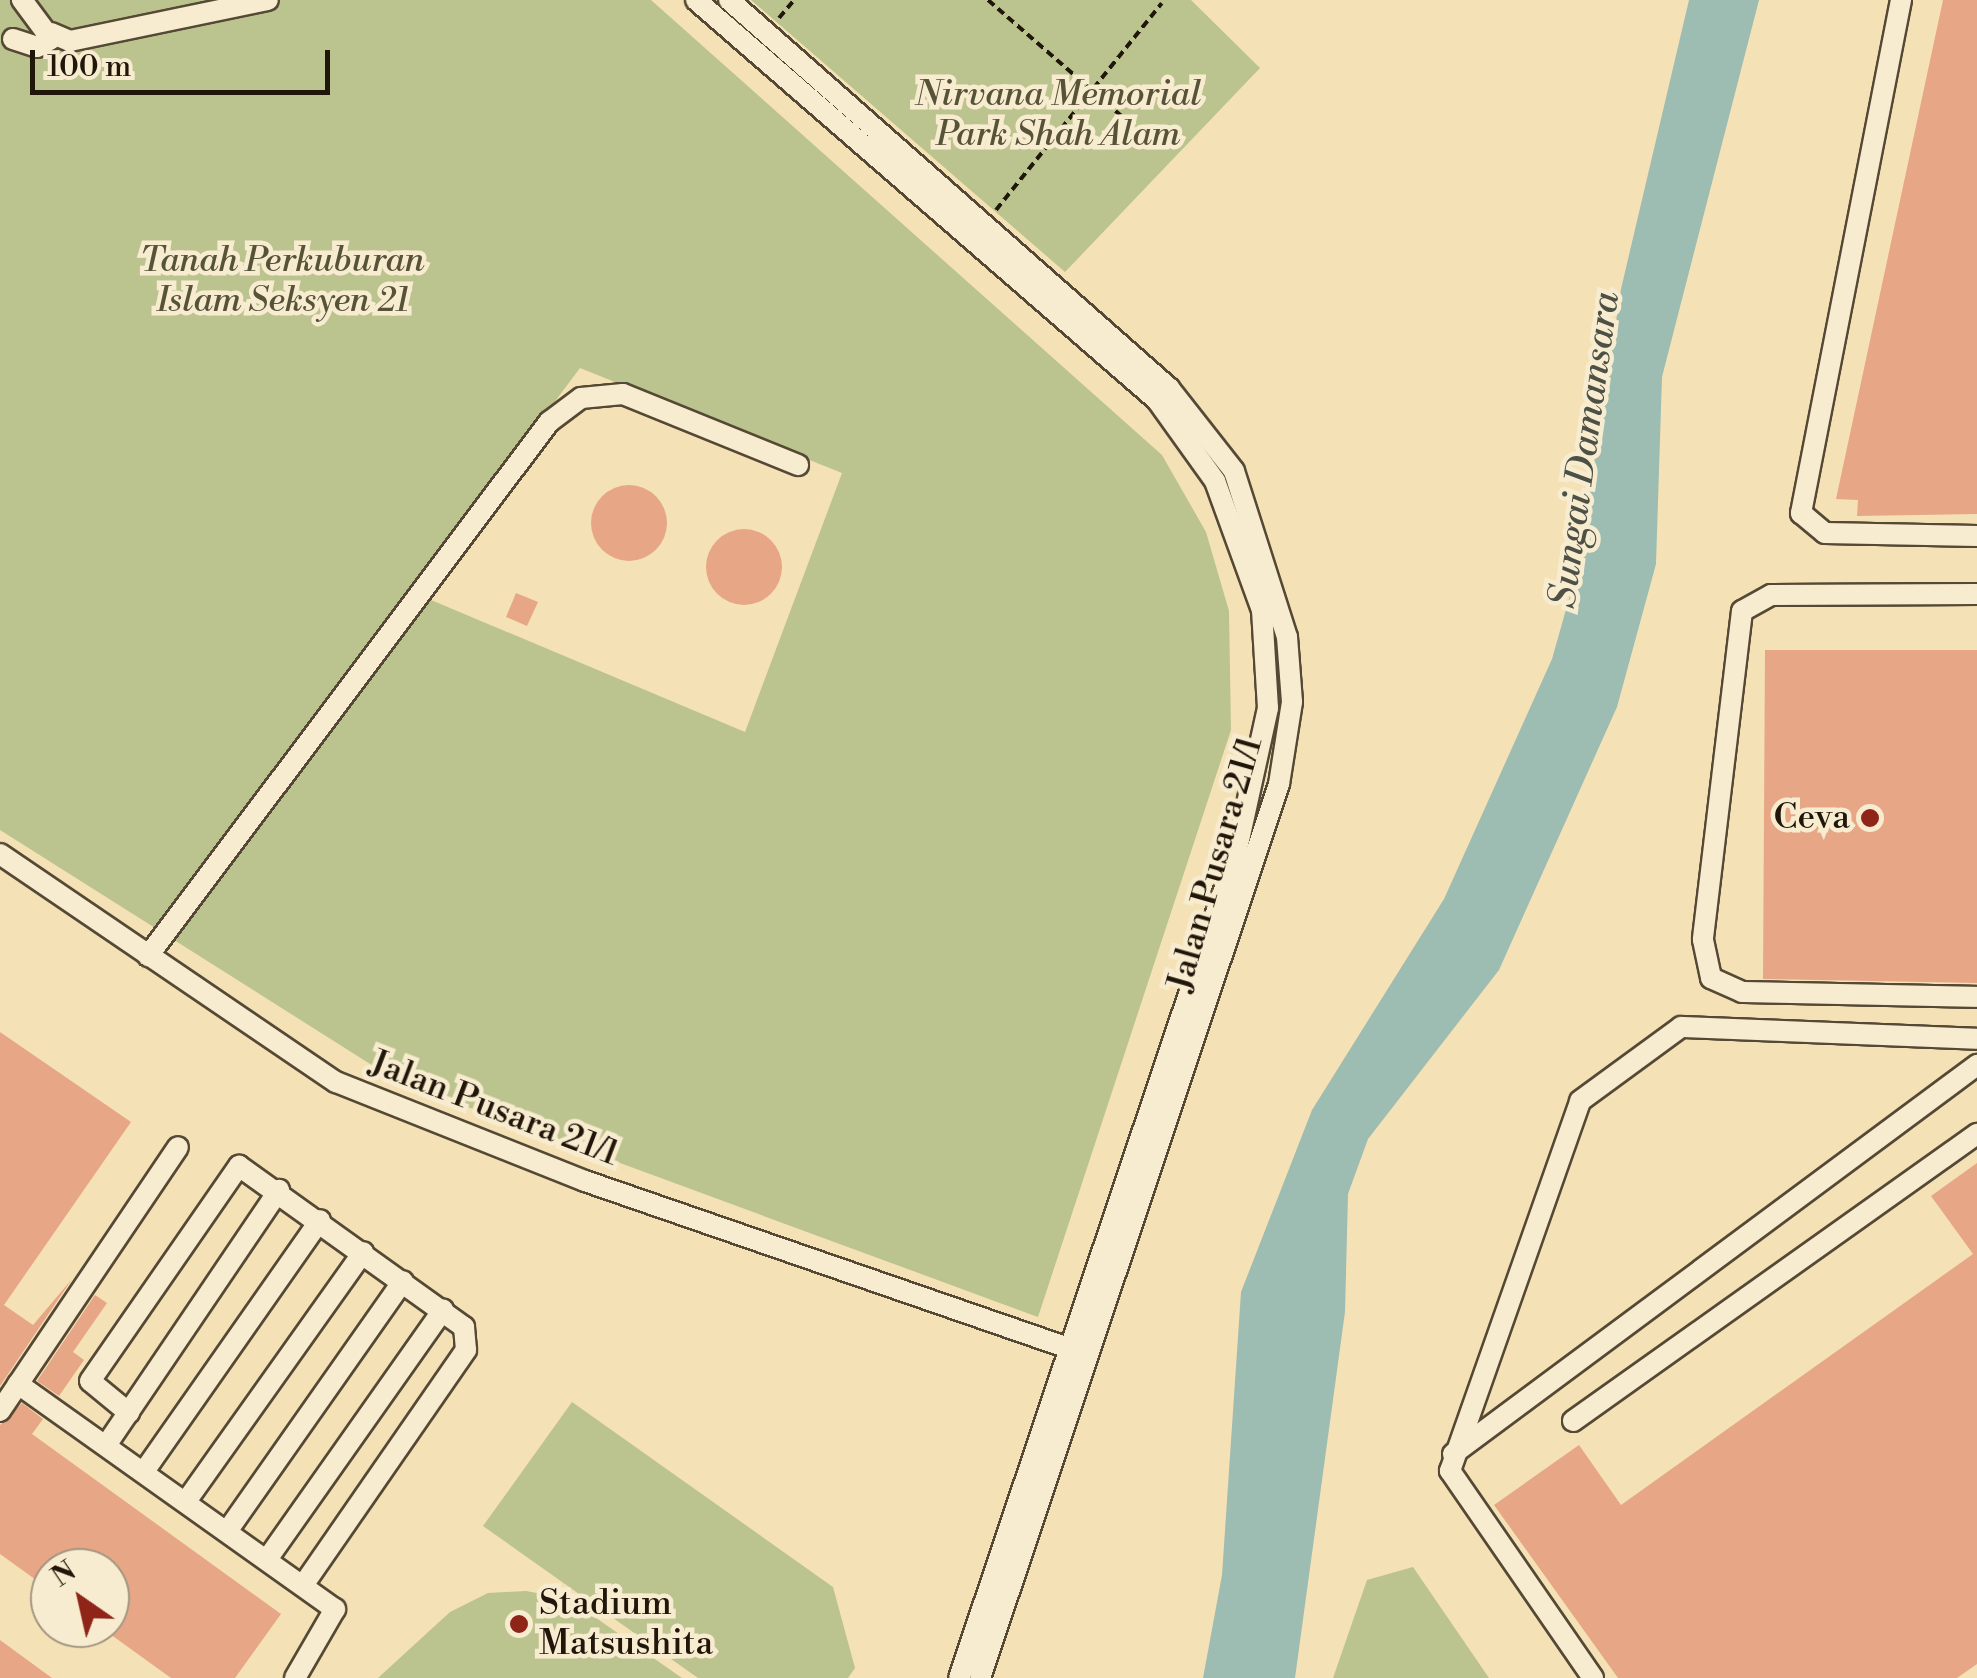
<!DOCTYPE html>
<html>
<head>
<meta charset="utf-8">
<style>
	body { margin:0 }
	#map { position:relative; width:1977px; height:1678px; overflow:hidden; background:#f5e1b6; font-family:"Libre Bodoni",serif }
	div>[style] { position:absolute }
	.green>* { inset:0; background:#bbc38e }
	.water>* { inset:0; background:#9dbcb2 }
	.building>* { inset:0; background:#e7a685 }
	.round { border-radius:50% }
	.path>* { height:4px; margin-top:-2px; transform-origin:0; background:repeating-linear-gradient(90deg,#20160a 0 8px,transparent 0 13px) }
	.roads { filter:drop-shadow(2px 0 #554935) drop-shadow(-2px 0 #554935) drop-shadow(0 2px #554935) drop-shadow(0 -2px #554935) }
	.minor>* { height:20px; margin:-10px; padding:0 10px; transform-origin:10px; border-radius:10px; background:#f8ecd0 }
	.dots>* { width:28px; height:28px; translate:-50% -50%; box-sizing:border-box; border:5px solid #f8ecd0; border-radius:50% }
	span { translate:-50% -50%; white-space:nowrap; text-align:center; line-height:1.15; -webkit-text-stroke:9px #f8ecd0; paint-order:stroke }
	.park-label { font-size:35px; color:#565338; font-style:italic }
	.poi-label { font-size:35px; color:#20160a }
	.right { translate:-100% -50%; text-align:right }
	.left { translate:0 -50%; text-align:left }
	.street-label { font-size:35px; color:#20160a }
	.water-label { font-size:38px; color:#4c5045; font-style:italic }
	.north { position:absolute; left:30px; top:1548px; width:100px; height:100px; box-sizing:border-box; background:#f8ecd0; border:2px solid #a29681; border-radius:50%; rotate:326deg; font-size:28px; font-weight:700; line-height:40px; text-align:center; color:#20160a }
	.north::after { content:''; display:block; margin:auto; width:35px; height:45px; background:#8f2418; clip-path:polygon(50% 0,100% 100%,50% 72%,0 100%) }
	.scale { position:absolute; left:30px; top:50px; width:300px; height:45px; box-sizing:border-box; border:5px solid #20160a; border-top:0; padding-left:12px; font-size:30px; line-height:35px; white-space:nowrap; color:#20160a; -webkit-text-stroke:8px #f8ecd0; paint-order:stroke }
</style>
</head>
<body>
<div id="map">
	<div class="green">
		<i style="clip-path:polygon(evenodd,0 0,651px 0,1162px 455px,1206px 532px,1229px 611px,1231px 730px,1038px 1317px,397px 1081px,0 830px,0 0,580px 368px,842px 473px,745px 732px,412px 592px,580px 368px)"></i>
		<i style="clip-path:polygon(751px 0,1191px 0,1260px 68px,1065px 272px)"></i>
		<i style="clip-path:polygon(572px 1402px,833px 1587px,855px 1668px,848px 1678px,698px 1678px,483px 1526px)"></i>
		<i style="clip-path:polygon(1413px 1567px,1489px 1678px,1333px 1678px,1367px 1580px)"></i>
		<i style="clip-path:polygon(526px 1591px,569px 1599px,682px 1678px,378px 1678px,450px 1612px,488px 1593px)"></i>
	</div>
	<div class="water">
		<i style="clip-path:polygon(1689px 0,1759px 0,1662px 377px,1656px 564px,1617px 707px,1499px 970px,1368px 1139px,1348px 1194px,1345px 1312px,1295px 1678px,1203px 1678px,1222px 1575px,1241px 1292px,1312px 1110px,1444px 899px,1552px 659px,1578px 567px,1621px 289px)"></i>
	</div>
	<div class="building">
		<i style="clip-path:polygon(1943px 0,1977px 0,1977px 514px,1857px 516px,1858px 500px,1836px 499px)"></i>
		<i class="round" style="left:591px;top:485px;width:76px;height:76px"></i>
		<i class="round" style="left:706px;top:529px;width:76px;height:76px"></i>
		<i style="clip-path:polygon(516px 593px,538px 602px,527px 626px,506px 617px)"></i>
		<i style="clip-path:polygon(1765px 650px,1977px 650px,1977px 983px,1763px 979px)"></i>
		<i style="clip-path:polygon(0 1032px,131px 1122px,4px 1305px,33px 1325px,72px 1279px,0 1386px)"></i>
		<i style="clip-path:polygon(1977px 1163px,1977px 1664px,1957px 1678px,1618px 1678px,1494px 1505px,1579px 1445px,1621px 1505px,1973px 1254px,1931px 1196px)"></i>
		<i style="clip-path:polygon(95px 1295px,107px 1303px,73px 1352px,84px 1360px,59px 1396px,37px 1381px)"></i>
		<i style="clip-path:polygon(22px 1403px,43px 1419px,32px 1434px,281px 1614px,235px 1678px,171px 1678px,110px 1634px,110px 1568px,50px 1568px,50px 1590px,0 1554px,0 1425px)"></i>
		<i style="clip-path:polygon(0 1640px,52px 1678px,0 1678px)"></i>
	</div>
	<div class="path">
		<i style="left:988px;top:0;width:213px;rotate:41deg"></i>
		<i style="left:779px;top:18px;width:23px;rotate:-50deg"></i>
		<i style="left:996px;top:210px;width:265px;rotate:-51.3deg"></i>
	</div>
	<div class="roads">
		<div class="minor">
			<i style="left:696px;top:0;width:610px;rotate:40.95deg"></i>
			<i style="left:1157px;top:400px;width:100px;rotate:54.4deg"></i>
			<i style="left:1215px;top:481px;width:137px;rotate:70deg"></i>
			<i style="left:1262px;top:610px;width:98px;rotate:86.5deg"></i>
			<i style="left:1268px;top:708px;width:149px;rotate:102.4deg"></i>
			<i style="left:1236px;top:854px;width:869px;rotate:108.58deg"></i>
			<i style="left:729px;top:0;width:587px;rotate:41.41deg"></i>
			<i style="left:1169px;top:388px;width:105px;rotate:51.9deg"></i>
			<i style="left:1234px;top:471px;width:174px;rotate:72.3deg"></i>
			<i style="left:1287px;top:637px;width:65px;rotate:85.6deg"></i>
			<i style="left:1292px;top:702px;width:83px;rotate:99deg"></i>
			<i style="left:1279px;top:784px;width:943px;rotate:108.49deg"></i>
			<i style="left:1901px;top:0;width:523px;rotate:101.03deg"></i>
			<i style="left:1801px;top:513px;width:31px;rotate:40deg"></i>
			<i style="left:1825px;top:533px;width:152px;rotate:1.1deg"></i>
			<i style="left:51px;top:33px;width:21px;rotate:23deg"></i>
			<i style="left:70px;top:41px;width:202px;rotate:-11.7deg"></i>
			<i style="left:13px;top:39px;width:25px;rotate:18deg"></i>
			<i style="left:37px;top:47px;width:16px;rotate:-30deg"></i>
			<i style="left:51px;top:39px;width:49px;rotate:-126.6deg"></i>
			<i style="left:1977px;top:594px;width:206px;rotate:179.7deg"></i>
			<i style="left:1771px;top:595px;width:33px;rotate:151deg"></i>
			<i style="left:1742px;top:611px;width:331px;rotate:96.8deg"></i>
			<i style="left:1703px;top:940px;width:39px;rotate:78deg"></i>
			<i style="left:1711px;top:978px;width:34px;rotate:24deg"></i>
			<i style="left:1742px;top:992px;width:235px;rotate:1.2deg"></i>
			<i style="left:0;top:854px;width:406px;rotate:34.2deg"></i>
			<i style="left:336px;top:1082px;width:268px;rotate:21.7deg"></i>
			<i style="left:585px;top:1181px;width:524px;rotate:19.06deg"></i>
			<i style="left:148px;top:956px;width:668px;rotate:-53.1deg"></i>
			<i style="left:549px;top:422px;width:40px;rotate:-37deg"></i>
			<i style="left:581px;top:398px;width:42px;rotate:-5.4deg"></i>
			<i style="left:623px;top:394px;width:189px;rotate:22.1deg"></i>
			<i style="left:18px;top:1384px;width:389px;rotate:35.4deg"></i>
			<i style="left:335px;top:1609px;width:80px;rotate:120.1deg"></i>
			<i style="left:0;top:1411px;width:318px;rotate:-56deg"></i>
			<i style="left:129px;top:1413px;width:50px;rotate:-140.6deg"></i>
			<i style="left:90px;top:1381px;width:262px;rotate:-55.3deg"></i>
			<i style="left:239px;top:1166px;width:277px;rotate:35.6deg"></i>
			<i style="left:464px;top:1327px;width:23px;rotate:85deg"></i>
			<i style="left:466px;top:1350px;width:285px;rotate:124.7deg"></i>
			<i style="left:1573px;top:1421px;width:496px;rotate:-35.4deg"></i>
			<i style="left:107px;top:1444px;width:307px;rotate:-55.9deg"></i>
			<i style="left:1453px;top:1454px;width:653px;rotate:-36.59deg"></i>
			<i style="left:145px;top:1470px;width:305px;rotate:-55deg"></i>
			<i style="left:187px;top:1500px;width:304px;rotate:-54.6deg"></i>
			<i style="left:228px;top:1530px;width:304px;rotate:-54.9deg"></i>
			<i style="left:268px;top:1558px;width:304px;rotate:-54.8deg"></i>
			<i style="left:1593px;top:1678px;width:252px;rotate:-124.6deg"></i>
			<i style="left:1450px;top:1471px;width:392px;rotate:-70.6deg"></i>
			<i style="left:1580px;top:1101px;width:125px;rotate:-36.2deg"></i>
			<i style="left:1681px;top:1027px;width:296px;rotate:2.3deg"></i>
		</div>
	</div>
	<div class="dots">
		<i style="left:1870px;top:818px;background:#8f2418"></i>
		<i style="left:519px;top:1624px;background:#8f2418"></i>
	</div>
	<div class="park-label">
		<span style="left:1058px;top:115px">Nirvana Memorial<br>Park Shah Alam</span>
		<span style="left:282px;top:281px">Tanah Perkuburan<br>Islam Seksyen 21</span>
	</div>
	<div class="poi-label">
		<span class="right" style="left:1850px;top:818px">Ceva</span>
		<span class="left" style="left:539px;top:1624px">Stadium<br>Matsushita</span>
	</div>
	<div class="street-label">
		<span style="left:1216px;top:864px;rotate:-74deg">Jalan Pusara 21/1</span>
		<span style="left:494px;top:1109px;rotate:21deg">Jalan Pusara 21/1</span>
	</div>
	<div class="water-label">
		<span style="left:1585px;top:450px;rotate:-82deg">Sungai Damansara</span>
	</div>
	<div class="north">N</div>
	<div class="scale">100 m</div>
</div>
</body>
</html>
